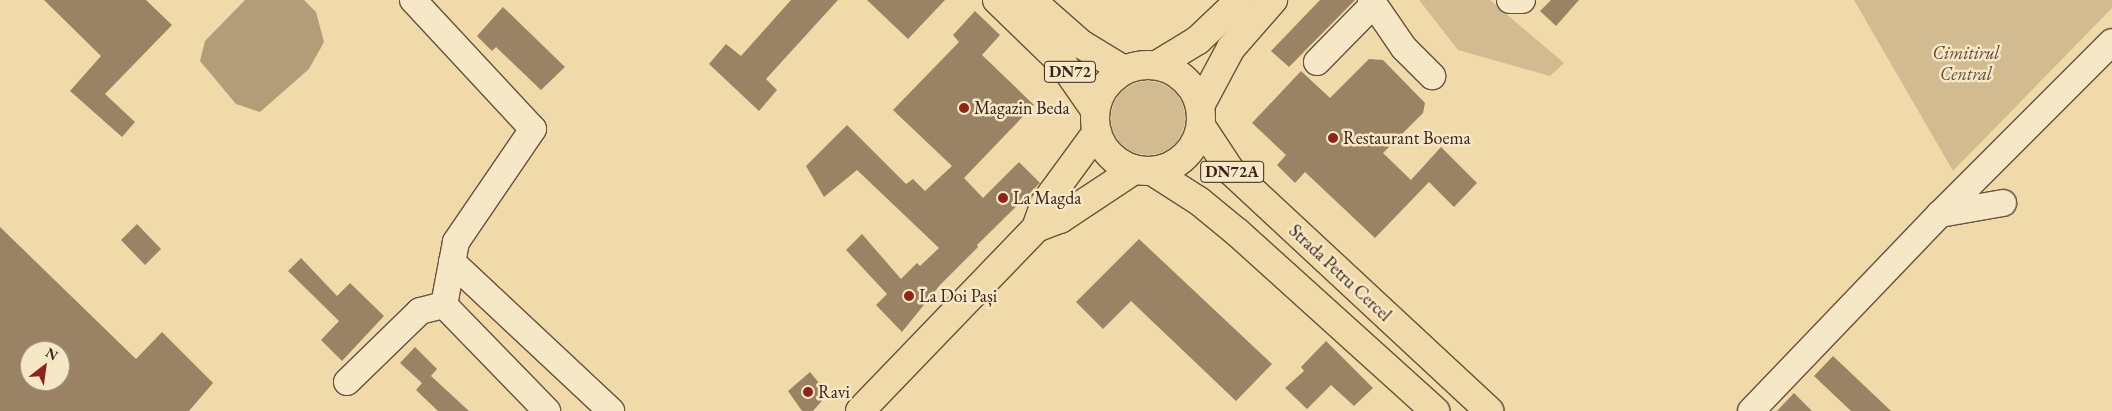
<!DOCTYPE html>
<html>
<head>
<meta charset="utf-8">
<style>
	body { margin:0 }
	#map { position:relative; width:2112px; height:411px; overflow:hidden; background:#f1daa9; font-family:"EB Garamond",serif }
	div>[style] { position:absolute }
	.green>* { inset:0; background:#d2bb91 }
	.round { border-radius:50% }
	.water>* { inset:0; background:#b39c78 }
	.building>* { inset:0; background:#998364 }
	.roads { filter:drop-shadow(1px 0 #68523e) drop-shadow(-1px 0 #68523e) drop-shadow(0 1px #68523e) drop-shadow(0 -1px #68523e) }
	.minor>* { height:26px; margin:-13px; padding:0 13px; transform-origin:13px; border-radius:13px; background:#f6e7c7 }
	.major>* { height:28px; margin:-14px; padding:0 14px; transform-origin:14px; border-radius:14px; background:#f1daa9 }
	.major>.ring { margin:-14px; padding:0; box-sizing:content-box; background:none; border:28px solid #f1daa9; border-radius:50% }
	.dots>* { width:14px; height:14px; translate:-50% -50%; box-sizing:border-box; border:2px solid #f6e7c7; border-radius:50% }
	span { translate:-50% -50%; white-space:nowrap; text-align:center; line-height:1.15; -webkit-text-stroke:5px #f6e7c7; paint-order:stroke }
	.shield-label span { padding:1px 4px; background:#f6e7c7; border:1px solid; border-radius:4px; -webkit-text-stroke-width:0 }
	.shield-label { font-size:16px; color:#3a241a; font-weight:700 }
	.park-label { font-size:18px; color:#604a38; font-style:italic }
	.poi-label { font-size:18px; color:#3a241a }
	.left { translate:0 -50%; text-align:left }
	.street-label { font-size:18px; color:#3a241a }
	.north { position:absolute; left:20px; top:341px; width:50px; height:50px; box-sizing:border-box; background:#f6e7c7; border:1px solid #ab9982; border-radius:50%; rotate:30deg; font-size:14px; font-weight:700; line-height:20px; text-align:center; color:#3a241a }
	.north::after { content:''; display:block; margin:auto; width:18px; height:22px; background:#8f2418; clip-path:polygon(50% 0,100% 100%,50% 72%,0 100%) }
</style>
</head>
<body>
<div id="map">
	<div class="green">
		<i style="clip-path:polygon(1419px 0,1490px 0,1564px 63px,1550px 76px,1458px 50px)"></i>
		<i style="clip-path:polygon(1854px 0,2112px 0,2112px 8px,1953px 171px)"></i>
		<i class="round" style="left:1111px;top:81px;width:74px;height:74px"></i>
	</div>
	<div class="water">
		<i style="clip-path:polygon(245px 0,304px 0,316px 12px,324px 42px,309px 69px,260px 112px,236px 104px,200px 61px,205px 41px)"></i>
	</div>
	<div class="building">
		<i style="clip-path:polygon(44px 0,146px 0,172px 25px,105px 94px,135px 122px,122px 137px,70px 91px,101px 56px)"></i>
		<i style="clip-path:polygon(791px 0,838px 0,766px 79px,777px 90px,759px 111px,709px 64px,726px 44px,741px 56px)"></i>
		<i style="clip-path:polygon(867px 0,945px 0,908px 39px)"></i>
		<i style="clip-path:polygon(1320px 0,1355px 0,1289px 67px,1271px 51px)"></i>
		<i style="clip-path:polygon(1551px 0,1579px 0,1556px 26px,1540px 11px)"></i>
		<i style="clip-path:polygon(503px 7px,565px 67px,541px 90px,496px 47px,492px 51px,477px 36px)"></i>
		<i style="clip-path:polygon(975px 11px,1000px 35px,982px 55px,1034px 105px,964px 178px,983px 198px,1019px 162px,1040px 183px,977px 245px,978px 247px,940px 285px,902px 332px,876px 305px,887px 294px,846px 250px,862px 234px,901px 279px,917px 263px,920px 266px,939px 248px,857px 170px,824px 197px,806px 166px,847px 125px,906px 184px,913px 179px,925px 191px,952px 166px,893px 110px,959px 42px,953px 35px)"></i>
		<i style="clip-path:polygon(1369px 59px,1383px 60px,1425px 103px,1423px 113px,1383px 153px,1411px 180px,1441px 147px,1477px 183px,1454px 207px,1429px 182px,1375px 238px,1305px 172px,1295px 183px,1277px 165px,1286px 155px,1252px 123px,1301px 71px,1330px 98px)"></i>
		<i style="clip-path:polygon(137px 224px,161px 249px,145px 265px,121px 240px)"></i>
		<i style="clip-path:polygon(evenodd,0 227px,136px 359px,162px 332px,213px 383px,189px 411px,0 411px,0 227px,30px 351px,60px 351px,60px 381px,30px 381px,30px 351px)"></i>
		<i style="clip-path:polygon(1139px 239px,1272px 364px,1236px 401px,1131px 301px,1103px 329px,1076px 302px)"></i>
		<i style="clip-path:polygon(301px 258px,337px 296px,350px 283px,384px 316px,342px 361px,321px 340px,339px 321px,288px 271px)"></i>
		<i style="clip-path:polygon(1326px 341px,1373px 388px,1354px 406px,1331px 385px,1307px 409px,1285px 388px,1304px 371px,1301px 367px)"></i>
		<i style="clip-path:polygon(415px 347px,437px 369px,431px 376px,469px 411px,438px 411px,416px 390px,422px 383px,400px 363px)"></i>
		<i style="clip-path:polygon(1833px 356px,1891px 411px,1851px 411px,1814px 376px)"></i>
		<i style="clip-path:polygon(810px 372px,828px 394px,813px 411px,802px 411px,788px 391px)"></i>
		<i style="clip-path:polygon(1794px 393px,1812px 411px,1777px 411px)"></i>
	</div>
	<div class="roads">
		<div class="minor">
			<i style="left:413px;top:0;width:176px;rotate:47.1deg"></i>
			<i style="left:533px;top:129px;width:137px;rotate:124.3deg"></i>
			<i style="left:456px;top:242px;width:64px;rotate:100.8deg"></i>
			<i style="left:1371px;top:0;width:58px;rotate:55.5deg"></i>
			<i style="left:1404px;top:48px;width:40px;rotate:45deg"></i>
			<i style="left:1510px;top:0;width:12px"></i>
			<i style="left:1317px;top:62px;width:81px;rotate:-45.5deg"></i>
			<i style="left:1940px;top:214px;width:243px;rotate:-45deg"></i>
			<i style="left:452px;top:262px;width:218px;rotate:43.1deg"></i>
			<i style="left:347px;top:382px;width:102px;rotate:-44.2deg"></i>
			<i style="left:420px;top:311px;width:25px;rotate:-14deg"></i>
			<i style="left:444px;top:305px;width:148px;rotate:45.8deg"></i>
			<i style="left:1751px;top:411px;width:273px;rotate:-46.2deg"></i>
			<i style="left:1940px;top:214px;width:64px;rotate:-9.9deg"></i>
		</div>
		<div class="major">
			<i style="left:997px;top:0;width:92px;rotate:44.1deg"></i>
			<i style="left:1063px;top:64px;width:56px;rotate:55.2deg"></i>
			<i style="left:1031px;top:0;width:67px;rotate:41.3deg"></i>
			<i style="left:1081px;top:44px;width:50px;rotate:31.2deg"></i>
			<i class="ring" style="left:1095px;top:65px;width:78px;height:78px"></i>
			<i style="left:1157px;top:65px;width:48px;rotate:-31.4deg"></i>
			<i style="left:1198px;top:40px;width:58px;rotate:-43.6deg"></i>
			<i style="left:1200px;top:106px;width:66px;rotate:-61.9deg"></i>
			<i style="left:1231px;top:48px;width:64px;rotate:-48.8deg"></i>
			<i style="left:1201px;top:126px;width:53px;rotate:56.6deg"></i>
			<i style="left:1230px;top:170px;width:354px;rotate:42.9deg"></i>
			<i style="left:1152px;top:171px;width:56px;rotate:32.6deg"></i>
			<i style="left:1199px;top:201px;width:50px;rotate:39.4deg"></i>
			<i style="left:1238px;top:233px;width:266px;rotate:42.1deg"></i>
			<i style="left:1036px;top:228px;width:26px;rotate:-21deg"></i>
			<i style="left:1060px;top:219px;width:89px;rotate:-33.5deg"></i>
			<i style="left:860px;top:411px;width:254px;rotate:-46.1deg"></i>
			<i style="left:1036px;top:228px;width:27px;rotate:-70deg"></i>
			<i style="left:1045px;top:203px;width:88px;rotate:-53.8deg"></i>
		</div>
	</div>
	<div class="dots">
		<i style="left:964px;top:108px;background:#8f2418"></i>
		<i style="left:1333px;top:138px;background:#8f2418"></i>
		<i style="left:1003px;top:198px;background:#8f2418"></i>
		<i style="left:909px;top:296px;background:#8f2418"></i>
		<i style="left:808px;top:392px;background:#8f2418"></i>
	</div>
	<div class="shield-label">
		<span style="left:1070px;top:72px">DN72</span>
		<span style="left:1232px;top:172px">DN72A</span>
	</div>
	<div class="park-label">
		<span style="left:1966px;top:64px">Cimitirul<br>Central</span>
	</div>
	<div class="poi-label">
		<span class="left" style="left:974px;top:108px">Magazin Beda</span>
		<span class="left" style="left:1343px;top:138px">Restaurant Boema</span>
		<span class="left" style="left:1013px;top:198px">La Magda</span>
		<span class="left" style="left:919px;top:296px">La Doi Pași</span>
		<span class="left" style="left:818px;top:392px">Ravi</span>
	</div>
	<div class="street-label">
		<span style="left:1340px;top:273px;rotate:43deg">Strada Petru Cercel</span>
	</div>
	<div class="north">N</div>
</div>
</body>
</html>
